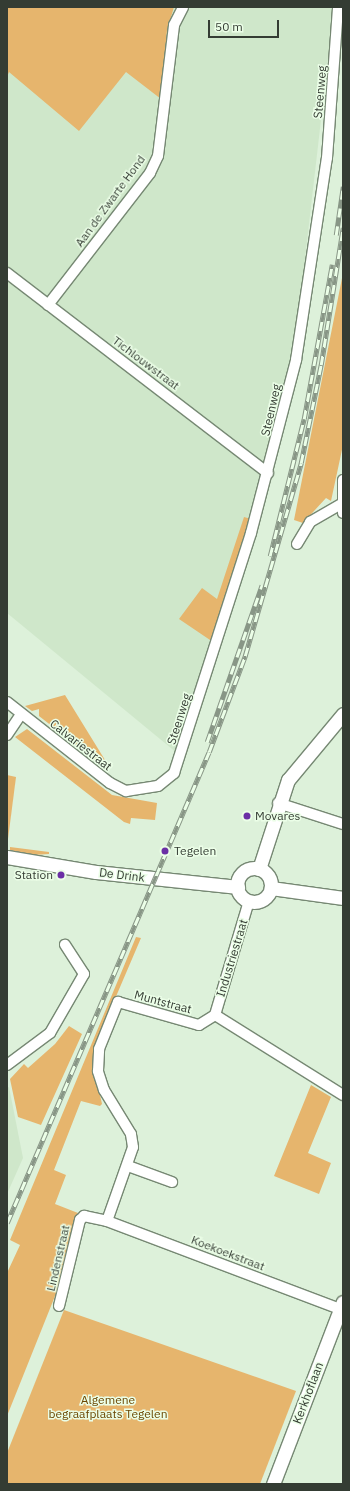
<!DOCTYPE html>
<html>
<head>
<meta charset="utf-8">
<style>
	body { margin:0 }
	#map { position:relative; width:350px; height:1491px; overflow:hidden; background:#ddf1da; font-family:"IBM Plex Sans",sans-serif }
	div>[style] { position:absolute }
	.built>* { inset:0; background:#cfe7ca }
	.green>* { inset:0; background:#e6b56d }
	.roads { filter:drop-shadow(1px 0 #768873) drop-shadow(-1px 0 #768873) drop-shadow(0 1px #768873) drop-shadow(0 -1px #768873) }
	.minor>* { height:10px; margin:-5px; padding:0 5px; transform-origin:5px; border-radius:5px; background:#fff }
	.tertiary>* { height:13px; margin:-6.5px; padding:0 6.5px; transform-origin:6.5px; border-radius:6.5px; background:#fff }
	.tertiary>.ring { margin:-6.5px; padding:0; box-sizing:content-box; background:none; border:13px solid #fff; border-radius:50% }
	.rail>* { height:4.5px; margin-top:-2.25px; transform-origin:0; background:repeating-linear-gradient(90deg,#ebfee7 0 9px,#889686 0 18px); box-sizing:border-box; border-block:1px solid #889686 }
	.dots>* { width:11px; height:11px; translate:-50% -50%; box-sizing:border-box; border:2px solid #ebfee7; border-radius:50% }
	span { translate:-50% -50%; white-space:nowrap; text-align:center; line-height:1.15; -webkit-text-stroke:3px #ebfee7; paint-order:stroke }
	.street-label { font-size:12px; color:#343c33 }
	.poi-label { font-size:12px; color:#343c33 }
	.left { translate:0 -50%; text-align:left }
	.right { translate:-100% -50%; text-align:right }
	.park-label { font-size:12px; color:#6b4600 }
	.frame { position:absolute; inset:0; border:8px solid #343c33; pointer-events:none }
	.scale { position:absolute; left:208px; top:20px; width:71px; height:18px; box-sizing:border-box; border:2px solid #343c33; border-top:0; padding-left:5px; font-size:12px; line-height:14px; white-space:nowrap; color:#343c33; -webkit-text-stroke:3px #ebfee7; paint-order:stroke }
</style>
</head>
<body>
<div id="map">
	<div class="built">
		<i style="clip-path:polygon(7px 7px,334px 7px,290px 389px,177px 753px,7px 613px)"></i>
		<i style="clip-path:polygon(9px 1087px,23px 1158px,7px 1194px,7px 1088px)"></i>
	</div>
	<div class="green">
		<i style="clip-path:polygon(8px 7px,174px 7px,167px 30px,161px 99px,126px 72px,79px 131px,9px 72px,7px 77px)"></i>
		<i style="clip-path:polygon(343px 273px,343px 445px,331px 501px,326px 498px,303px 523px,294px 520px)"></i>
		<i style="clip-path:polygon(244px 517px,251px 519px,213px 642px,179px 619px,202px 588px,217px 599px)"></i>
		<i style="clip-path:polygon(65px 695px,105px 760px,103px 766px,39px 716px,39px 709px,32px 711px,25px 706px)"></i>
		<i style="clip-path:polygon(27px 729px,112px 795px,157px 803px,155px 820px,131px 818px,130px 824px,124px 822px,15px 737px)"></i>
		<i style="clip-path:polygon(7px 775px,16px 777px,8px 839px,7px 838px)"></i>
		<i style="clip-path:polygon(10px 847px,49px 852px,49px 854px,33px 855px,10px 850px)"></i>
		<i style="clip-path:polygon(136px 937px,141px 938px,97px 1041px,93px 1063px,102px 1104px,100px 1106px,81px 1101px,54px 1170px,66px 1175px,55px 1204px,78px 1213px,59px 1286px,7px 1416px,7px 1273px,20px 1245px,10px 1240px)"></i>
		<i style="clip-path:polygon(69px 1026px,82px 1034px,41px 1125px,18px 1117px,10px 1079px,24px 1064px,28px 1068px,55px 1044px)"></i>
		<i style="clip-path:polygon(311px 1085px,331px 1097px,308px 1153px,331px 1163px,319px 1194px,274px 1176px)"></i>
		<i style="clip-path:polygon(64px 1310px,296px 1391px,260px 1484px,7px 1484px,7px 1453px)"></i>
	</div>
	<div class="roads">
		<div class="minor">
			<i style="left:7px;top:273px;width:329px;rotate:37.5deg"></i>
			<i style="left:48px;top:305px;width:167px;rotate:-52.3deg"></i>
			<i style="left:150px;top:173px;width:19px;rotate:-65deg"></i>
			<i style="left:158px;top:156px;width:132px;rotate:-83deg"></i>
			<i style="left:174px;top:25px;width:20px;rotate:-63deg"></i>
			<i style="left:343px;top:480px;width:33px;rotate:90deg"></i>
			<i style="left:297px;top:544px;width:26px;rotate:-59deg"></i>
			<i style="left:310px;top:522px;width:36px;rotate:-30deg"></i>
			<i style="left:7px;top:702px;width:131px;rotate:38.2deg"></i>
			<i style="left:110px;top:783px;width:18px;rotate:27deg"></i>
			<i style="left:126px;top:791px;width:32px;rotate:-9deg"></i>
			<i style="left:158px;top:786px;width:21px;rotate:-39deg"></i>
			<i style="left:174px;top:773px;width:252px;rotate:-72.2deg"></i>
			<i style="left:251px;top:533px;width:179px;rotate:-75.4deg"></i>
			<i style="left:296px;top:360px;width:204px;rotate:-81.3deg"></i>
			<i style="left:327px;top:158px;width:151px;rotate:-85.8deg"></i>
			<i style="left:7px;top:735px;width:25px;rotate:-56deg"></i>
			<i style="left:278px;top:803px;width:68px;rotate:17.9deg"></i>
			<i style="left:215px;top:1015px;width:119px;rotate:-73.4deg"></i>
			<i style="left:7px;top:1065px;width:54px;rotate:-36.7deg"></i>
			<i style="left:50px;top:1033px;width:68px;rotate:-60deg"></i>
			<i style="left:84px;top:974px;width:35px;rotate:-123deg"></i>
			<i style="left:128px;top:1166px;width:47px;rotate:20deg"></i>
			<i style="left:107px;top:1221px;width:78px;rotate:-70.6deg"></i>
			<i style="left:133px;top:1147px;width:13px;rotate:-99deg"></i>
			<i style="left:131px;top:1134px;width:52px;rotate:-121.5deg"></i>
			<i style="left:104px;top:1090px;width:20px;rotate:-108deg"></i>
			<i style="left:98px;top:1071px;width:22px;rotate:-87deg"></i>
			<i style="left:99px;top:1049px;width:51px;rotate:-68deg"></i>
			<i style="left:118px;top:1002px;width:84px;rotate:15.9deg"></i>
			<i style="left:199px;top:1025px;width:19px;rotate:-32deg"></i>
			<i style="left:215px;top:1015px;width:151px;rotate:32deg"></i>
			<i style="left:59px;top:1306px;width:89px;rotate:-76.3deg"></i>
			<i style="left:80px;top:1220px;width:6px;rotate:-45deg"></i>
			<i style="left:84px;top:1216px;width:24px;rotate:12deg"></i>
			<i style="left:107px;top:1221px;width:249px;rotate:20.7deg"></i>
		</div>
		<div class="tertiary">
			<i style="left:7px;top:857px;width:90px;rotate:9.6deg"></i>
			<i style="left:96px;top:872px;width:143px;rotate:6deg"></i>
			<i class="ring" style="left:237px;top:868px;width:21px;height:21px"></i>
			<i style="left:259px;top:869px;width:94px;rotate:-72deg"></i>
			<i style="left:288px;top:780px;width:86px;rotate:-50.2deg"></i>
			<i style="left:271px;top:888px;width:73px;rotate:7.9deg"></i>
			<i style="left:273px;top:1484px;width:195px;rotate:-69deg"></i>
		</div>
	</div>
	<div class="rail">
		<i style="left:336px;top:235px;width:49px;rotate:-81.7deg"></i>
		<i style="left:270px;top:556px;width:141px;rotate:-76.1deg"></i>
		<i style="left:304px;top:419px;width:157px;rotate:-79.7deg"></i>
		<i style="left:207px;top:742px;width:166px;rotate:-70.7deg"></i>
		<i style="left:7px;top:1223px;width:512px;rotate:-66.79deg"></i>
		<i style="left:209px;top:752px;width:103px;rotate:-69.4deg"></i>
		<i style="left:245px;top:656px;width:201px;rotate:-73.8deg"></i>
		<i style="left:301px;top:463px;width:100px;rotate:-78.5deg"></i>
		<i style="left:321px;top:365px;width:139px;rotate:-80.9deg"></i>
	</div>
	<div class="dots">
		<i style="left:247px;top:816px;background:#6b2fa5"></i>
		<i style="left:165px;top:851px;background:#6b2fa5"></i>
		<i style="left:61px;top:875px;background:#6b2fa5"></i>
	</div>
	<div class="street-label">
		<span style="left:320px;top:92px;rotate:-85deg">Steenweg</span>
		<span style="left:110px;top:201px;rotate:-54deg">Aan de Zwarte Hond</span>
		<span style="left:146px;top:363px;rotate:37deg">Tichlouwstraat</span>
		<span style="left:271px;top:410px;rotate:-77deg">Steenweg</span>
		<span style="left:179px;top:719px;rotate:-72deg">Steenweg</span>
		<span style="left:81px;top:745px;rotate:38deg">Calvariestraat</span>
		<span style="left:122px;top:875px;rotate:7deg">De Drink</span>
		<span style="left:232px;top:958px;rotate:-73deg">Industriestraat</span>
		<span style="left:163px;top:1002px;rotate:15deg">Muntstraat</span>
		<span style="left:228px;top:1253px;rotate:21deg">Koekoekstraat</span>
		<span style="left:58px;top:1258px;rotate:-77deg">Lindenstraat</span>
		<span style="left:308px;top:1393px;rotate:-69deg">Kerkhoflaan</span>
	</div>
	<div class="poi-label">
		<span class="left" style="left:255px;top:816px">Movares</span>
		<span class="left" style="left:174px;top:851px">Tegelen</span>
		<span class="right" style="left:53px;top:875px">Station</span>
	</div>
	<div class="park-label">
		<span style="left:108px;top:1407px">Algemene<br>begraafplaats Tegelen</span>
	</div>
	<div class="frame"></div>
	<div class="scale">50 m</div>
</div>
</body>
</html>
